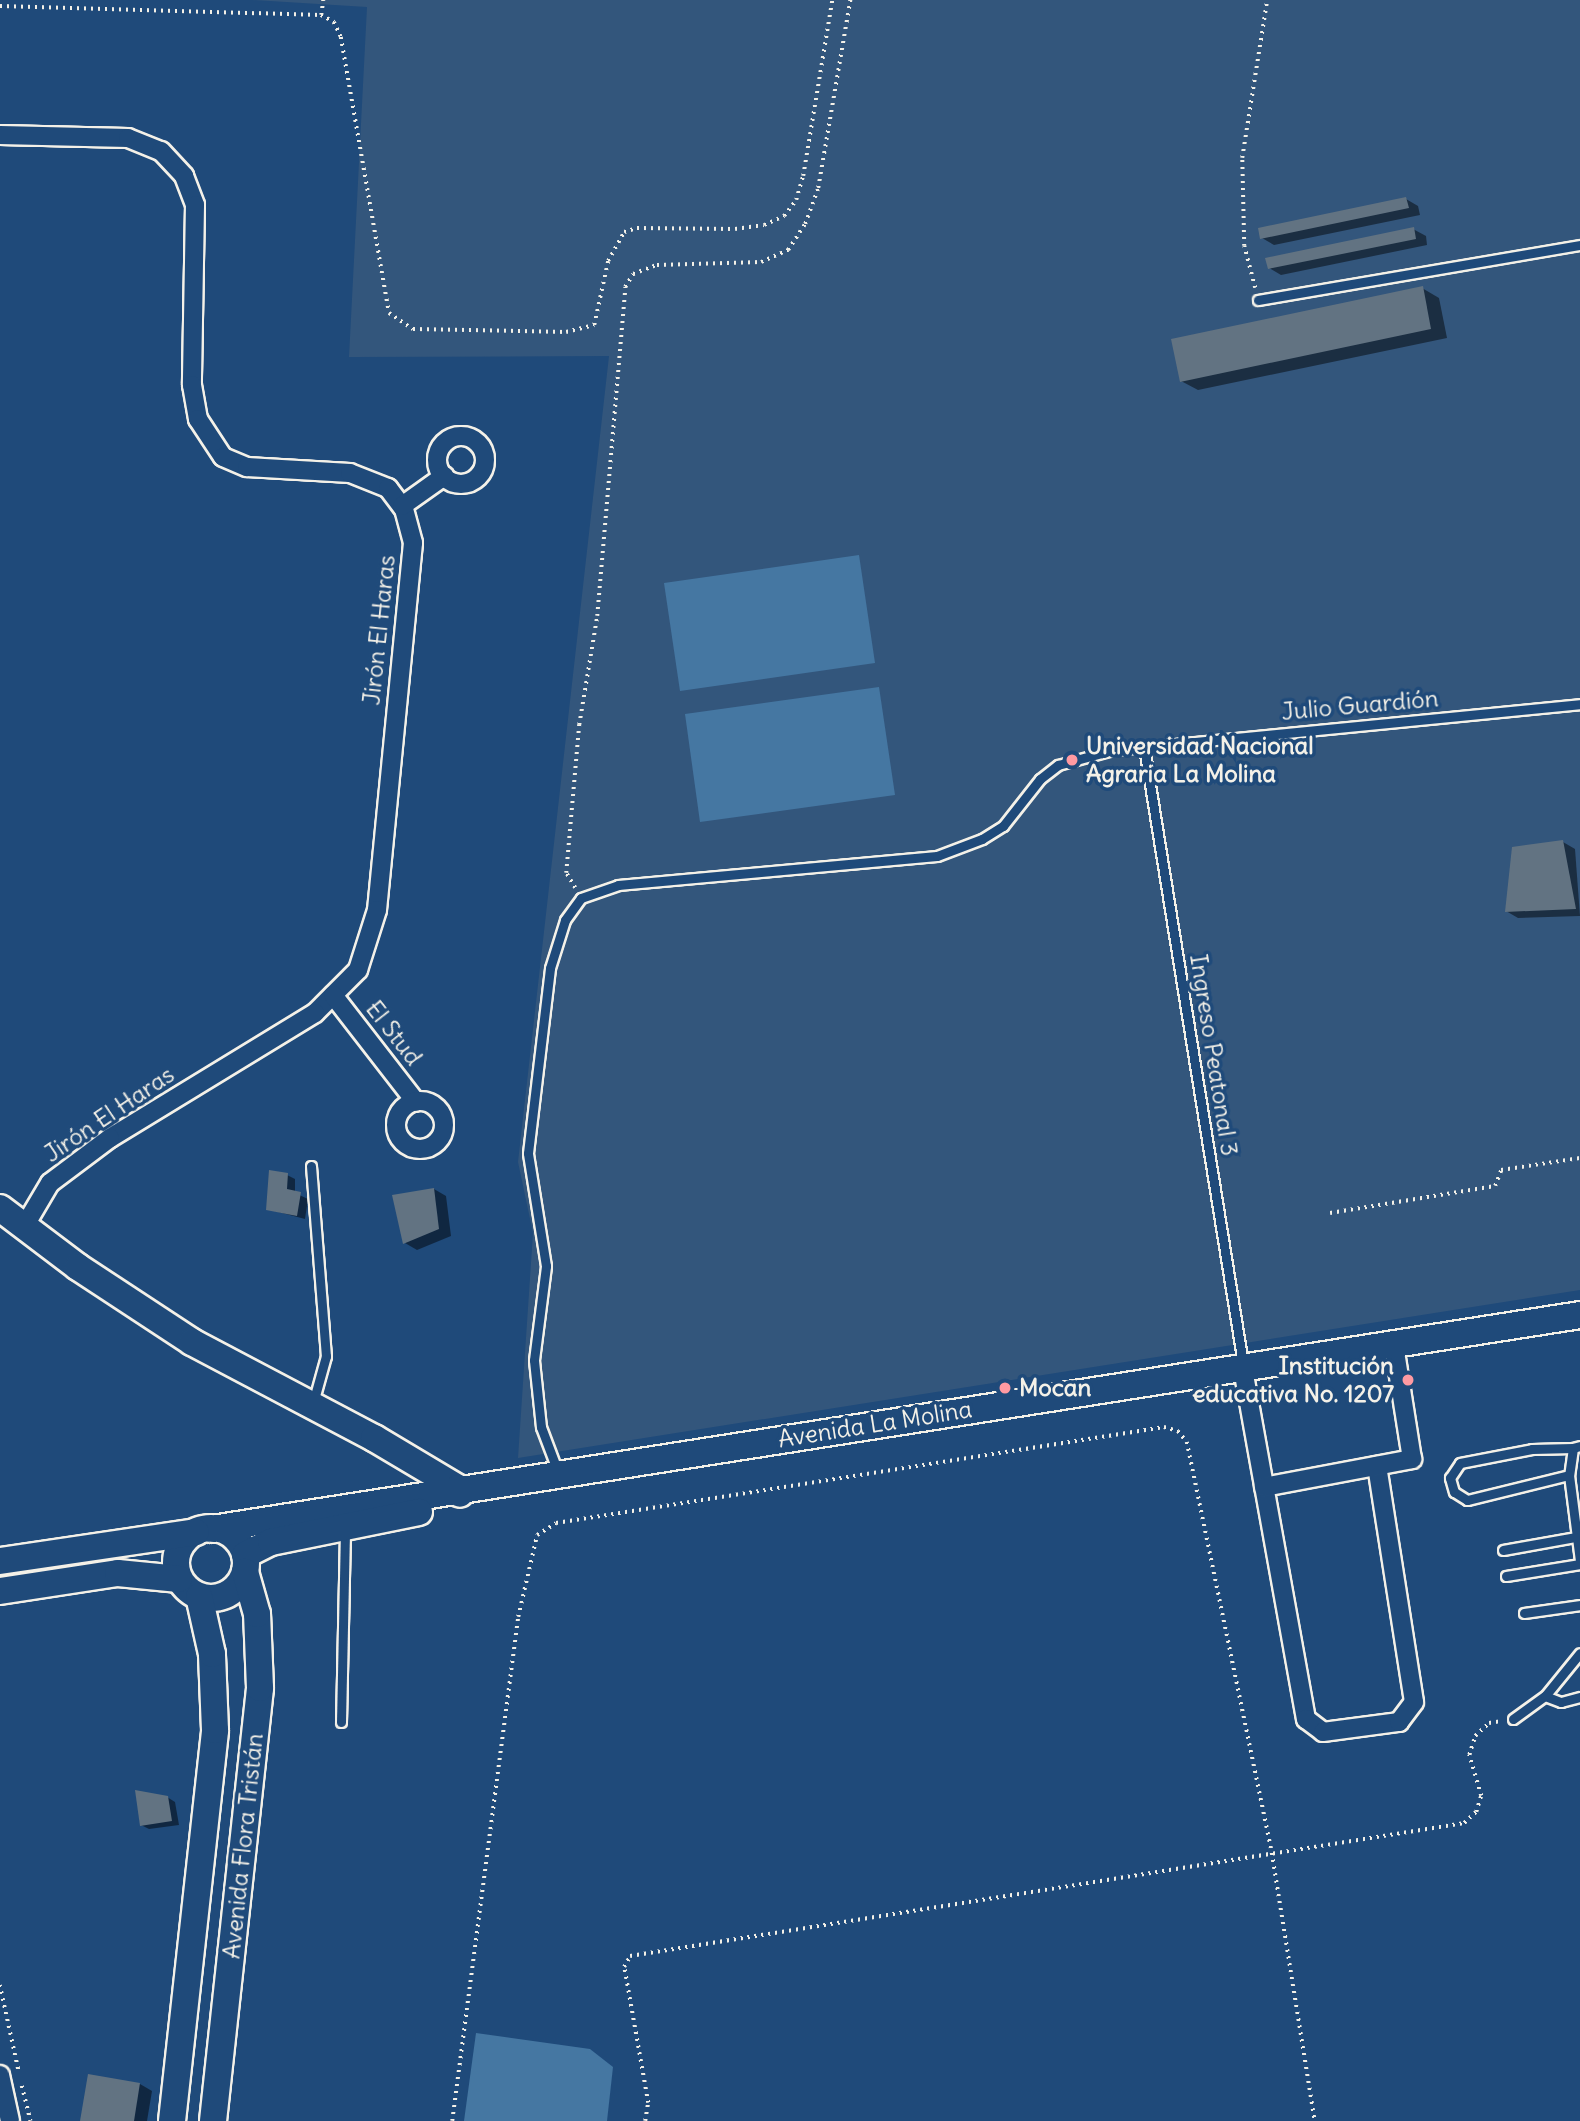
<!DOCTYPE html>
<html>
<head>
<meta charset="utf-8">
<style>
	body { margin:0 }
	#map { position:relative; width:1580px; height:2121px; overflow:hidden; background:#1f4a7a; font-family:Delius,sans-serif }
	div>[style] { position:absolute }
	.built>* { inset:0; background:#33567c }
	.water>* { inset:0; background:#4577a2 }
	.shadow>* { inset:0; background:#0007 }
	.building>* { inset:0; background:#627382 }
	.path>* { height:3.5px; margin-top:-1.75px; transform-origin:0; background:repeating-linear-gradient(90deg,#f4f1e8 0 2px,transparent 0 7px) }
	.roads { filter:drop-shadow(2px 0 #f4f1e8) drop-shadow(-2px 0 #f4f1e8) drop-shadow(0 2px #f4f1e8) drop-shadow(0 -2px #f4f1e8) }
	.lane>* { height:9px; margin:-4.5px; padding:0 4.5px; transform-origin:4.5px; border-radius:4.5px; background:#1f4a7a }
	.street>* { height:18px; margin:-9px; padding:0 9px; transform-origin:9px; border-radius:9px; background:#1f4a7a }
	.street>.ring { margin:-9px; padding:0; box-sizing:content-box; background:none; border:18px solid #1f4a7a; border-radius:50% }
	.secondary>* { height:26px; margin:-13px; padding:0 13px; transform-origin:13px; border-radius:13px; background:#1f4a7a }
	.secondary>.ring { margin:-13px; padding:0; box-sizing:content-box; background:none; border:26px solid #1f4a7a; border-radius:50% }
	.dots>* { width:19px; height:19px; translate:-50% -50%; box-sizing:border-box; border:4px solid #1f4a7a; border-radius:50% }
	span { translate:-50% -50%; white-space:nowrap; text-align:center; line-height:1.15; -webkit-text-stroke:7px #1f4a7a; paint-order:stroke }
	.street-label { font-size:24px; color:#f4f1e8 }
	.poi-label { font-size:24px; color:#f4f1e8; font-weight:700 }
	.left { translate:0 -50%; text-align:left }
	.right { translate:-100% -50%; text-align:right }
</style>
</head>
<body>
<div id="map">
	<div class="built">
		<i style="clip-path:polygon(252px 0,1580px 0,1580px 1290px,518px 1458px,533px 1233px,518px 1162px,609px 356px,349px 357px,367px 7px)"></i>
	</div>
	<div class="water">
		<i style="clip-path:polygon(859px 555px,875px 663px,680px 691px,664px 583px)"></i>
		<i style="clip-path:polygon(879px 687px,895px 795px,700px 822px,685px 714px)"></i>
		<i style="clip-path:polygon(476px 2033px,590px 2049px,613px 2067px,607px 2121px,464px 2121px)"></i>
	</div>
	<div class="shadow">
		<i style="clip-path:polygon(1406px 199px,1418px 206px,1420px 215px,1274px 245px,1262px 238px)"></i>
		<i style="clip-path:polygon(1413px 229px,1426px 236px,1427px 245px,1281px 275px,1269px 268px)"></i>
		<i style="clip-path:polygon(1422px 288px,1439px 298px,1447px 338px,1198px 390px,1181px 381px)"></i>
		<i style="clip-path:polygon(1563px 842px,1575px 849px,1580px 916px,1518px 918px,1506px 911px)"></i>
		<i style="clip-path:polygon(287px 1175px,295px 1179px,295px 1193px,308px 1199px,305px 1219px,267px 1209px)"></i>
		<i style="clip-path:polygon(434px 1189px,446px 1196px,451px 1236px,417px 1250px,405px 1243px)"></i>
		<i style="clip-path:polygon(167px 1797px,175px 1802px,179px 1825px,149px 1829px,141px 1825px)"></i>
		<i style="clip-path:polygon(140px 2084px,152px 2091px,147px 2121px,82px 2121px)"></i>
	</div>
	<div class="building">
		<i style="clip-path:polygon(1406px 197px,1409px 208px,1260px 239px,1258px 228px)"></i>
		<i style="clip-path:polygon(1414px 227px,1416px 239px,1268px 269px,1265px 258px)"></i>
		<i style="clip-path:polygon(1423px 286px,1431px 329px,1180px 382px,1171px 339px)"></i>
		<i style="clip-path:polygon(1563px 840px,1576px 909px,1505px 912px,1512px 847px)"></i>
		<i style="clip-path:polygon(269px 1170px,288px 1173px,287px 1189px,301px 1192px,297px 1216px,266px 1210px)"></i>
		<i style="clip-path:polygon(434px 1188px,439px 1229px,403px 1244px,392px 1195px)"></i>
		<i style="clip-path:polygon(135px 1790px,168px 1796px,172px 1821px,140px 1826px)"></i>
		<i style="clip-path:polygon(88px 2074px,140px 2083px,134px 2121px,80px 2121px)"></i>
	</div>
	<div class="path">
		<i style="left:0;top:6px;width:321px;rotate:1.6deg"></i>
		<i style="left:321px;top:15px;width:15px;rotate:28deg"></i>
		<i style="left:334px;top:22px;width:17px;rotate:65deg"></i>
		<i style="left:341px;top:37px;width:280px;rotate:80.1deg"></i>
		<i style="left:389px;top:313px;width:29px;rotate:34deg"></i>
		<i style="left:413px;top:329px;width:153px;rotate:1.1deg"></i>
		<i style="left:566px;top:332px;width:29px;rotate:-14deg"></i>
		<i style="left:594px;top:325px;width:66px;rotate:-77.7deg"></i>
		<i style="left:608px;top:261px;width:33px;rotate:-61deg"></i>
		<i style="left:624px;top:232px;width:14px;rotate:-17deg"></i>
		<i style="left:637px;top:228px;width:98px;rotate:0.6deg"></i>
		<i style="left:735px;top:229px;width:29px;rotate:-8deg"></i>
		<i style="left:764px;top:225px;width:22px;rotate:-24deg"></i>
		<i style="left:784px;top:216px;width:20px;rotate:-53deg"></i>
		<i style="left:796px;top:200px;width:25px;rotate:-74deg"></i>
		<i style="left:803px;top:176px;width:178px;rotate:-80.6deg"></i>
		<i style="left:321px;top:15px;width:15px;rotate:-82deg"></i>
		<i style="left:1255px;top:288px;width:43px;rotate:-104.7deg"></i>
		<i style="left:1244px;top:246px;width:88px;rotate:-91.3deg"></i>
		<i style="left:1242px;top:158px;width:160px;rotate:-81deg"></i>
		<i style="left:575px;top:888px;width:17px;rotate:-121deg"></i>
		<i style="left:566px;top:873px;width:149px;rotate:-85deg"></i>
		<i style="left:579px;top:725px;width:110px;rotate:-80.6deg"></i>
		<i style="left:597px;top:616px;width:330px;rotate:-85.1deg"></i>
		<i style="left:625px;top:287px;width:15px;rotate:-58deg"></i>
		<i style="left:633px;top:274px;width:26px;rotate:-21deg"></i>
		<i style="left:657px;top:265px;width:104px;rotate:-1.7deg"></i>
		<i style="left:761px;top:262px;width:30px;rotate:-24deg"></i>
		<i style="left:788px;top:250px;width:31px;rotate:-57deg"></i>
		<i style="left:805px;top:224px;width:38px;rotate:-70deg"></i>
		<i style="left:818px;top:188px;width:191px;rotate:-80.3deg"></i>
		<i style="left:1330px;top:1213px;width:167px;rotate:-9.3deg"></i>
		<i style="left:1495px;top:1186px;width:17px;rotate:-69deg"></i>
		<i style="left:1501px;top:1170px;width:80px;rotate:-8.6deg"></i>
		<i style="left:0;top:1985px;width:89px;rotate:77.7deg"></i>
		<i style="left:22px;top:2086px;width:36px;rotate:76deg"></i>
		<i style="left:452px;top:2121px;width:508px;rotate:-82.54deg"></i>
		<i style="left:518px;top:1617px;width:84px;rotate:-77deg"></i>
		<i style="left:537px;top:1535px;width:22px;rotate:-32deg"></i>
		<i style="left:556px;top:1523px;width:616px;rotate:-8.97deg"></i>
		<i style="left:1164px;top:1427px;width:15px;rotate:16deg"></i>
		<i style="left:1178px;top:1431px;width:14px;rotate:51deg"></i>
		<i style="left:1187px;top:1442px;width:420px;rotate:78.3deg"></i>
		<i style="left:1272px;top:1853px;width:271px;rotate:80.9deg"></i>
		<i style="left:645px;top:2121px;width:18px;rotate:-81deg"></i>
		<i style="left:648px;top:2103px;width:138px;rotate:-100deg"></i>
		<i style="left:624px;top:1967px;width:13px;rotate:-61deg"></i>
		<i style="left:630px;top:1956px;width:845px;rotate:-9.06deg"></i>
		<i style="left:1464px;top:1823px;width:16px;rotate:-43deg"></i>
		<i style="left:1476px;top:1812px;width:17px;rotate:-73deg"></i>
		<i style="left:1481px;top:1796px;width:43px;rotate:-106.3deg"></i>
		<i style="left:1469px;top:1755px;width:20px;rotate:-72deg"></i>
		<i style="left:1475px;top:1736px;width:19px;rotate:-43deg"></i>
		<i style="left:1489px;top:1723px;width:12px;rotate:-9deg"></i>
	</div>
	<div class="roads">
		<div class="lane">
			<i style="left:1258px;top:300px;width:327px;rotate:-9.7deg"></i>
			<i style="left:1144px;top:747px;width:625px;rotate:80.88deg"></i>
			<i style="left:311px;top:1166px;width:191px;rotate:85.5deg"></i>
			<i style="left:326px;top:1356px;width:49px;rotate:105.5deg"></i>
			<i style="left:1580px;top:1446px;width:7px;rotate:164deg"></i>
			<i style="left:1573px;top:1448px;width:27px;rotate:98deg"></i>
			<i style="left:1569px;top:1475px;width:87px;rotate:82.7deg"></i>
			<i style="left:558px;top:1472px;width:48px;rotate:-110.7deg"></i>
			<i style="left:541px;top:1427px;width:67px;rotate:-96deg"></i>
			<i style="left:534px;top:1360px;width:95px;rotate:-82.7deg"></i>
			<i style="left:546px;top:1266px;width:114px;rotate:-99.1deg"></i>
			<i style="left:528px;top:1153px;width:186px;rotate:-83.2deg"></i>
			<i style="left:550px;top:968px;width:50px;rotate:-72.6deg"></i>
			<i style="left:565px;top:920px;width:27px;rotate:-54deg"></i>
			<i style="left:581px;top:898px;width:39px;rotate:-19deg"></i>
			<i style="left:618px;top:885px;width:320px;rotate:-5.2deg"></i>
			<i style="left:937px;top:856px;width:48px;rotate:-20.7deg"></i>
			<i style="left:982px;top:839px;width:25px;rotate:-32deg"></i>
			<i style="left:1003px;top:826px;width:60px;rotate:-51.8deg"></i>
			<i style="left:1040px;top:779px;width:23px;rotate:-38deg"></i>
			<i style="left:1058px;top:765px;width:57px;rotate:-15.3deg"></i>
			<i style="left:1113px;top:750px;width:469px;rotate:-5.6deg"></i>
			<i style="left:1569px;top:1475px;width:105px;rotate:166.2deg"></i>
			<i style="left:1467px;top:1500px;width:15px;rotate:-148deg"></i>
			<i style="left:1454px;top:1492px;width:15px;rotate:-106deg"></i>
			<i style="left:1450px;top:1478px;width:18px;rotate:-56deg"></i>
			<i style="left:1460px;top:1463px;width:73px;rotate:-11deg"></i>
			<i style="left:1532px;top:1449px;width:41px;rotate:-1.4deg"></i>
			<i style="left:1503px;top:1550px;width:73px;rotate:-10.2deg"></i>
			<i style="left:1506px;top:1576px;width:75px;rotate:-9.2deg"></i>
			<i style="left:1524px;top:1613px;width:57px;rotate:-8.1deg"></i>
			<i style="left:1545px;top:1696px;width:17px;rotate:21deg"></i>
			<i style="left:1561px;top:1702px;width:20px;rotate:-15deg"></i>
			<i style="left:1513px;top:1719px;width:39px;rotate:-36deg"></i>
			<i style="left:1545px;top:1696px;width:55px;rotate:-50.9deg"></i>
			<i style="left:341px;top:1722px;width:193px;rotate:-88.8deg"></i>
		</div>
		<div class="street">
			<i style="left:0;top:135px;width:128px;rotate:1.3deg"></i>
			<i style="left:128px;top:138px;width:35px;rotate:22deg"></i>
			<i style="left:161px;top:151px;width:34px;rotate:47deg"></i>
			<i style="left:184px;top:176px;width:31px;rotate:69deg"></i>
			<i style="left:195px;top:205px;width:180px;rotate:91deg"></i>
			<i style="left:192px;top:385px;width:35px;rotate:80deg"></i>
			<i style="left:198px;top:419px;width:45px;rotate:56.7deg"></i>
			<i style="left:223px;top:457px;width:26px;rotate:23deg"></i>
			<i style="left:247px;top:467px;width:103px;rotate:3.3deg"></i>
			<i style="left:350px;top:473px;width:41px;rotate:21.5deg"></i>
			<i style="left:388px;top:488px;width:26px;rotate:53deg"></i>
			<i style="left:404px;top:509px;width:35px;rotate:75deg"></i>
			<i style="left:413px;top:543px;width:369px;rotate:95.6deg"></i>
			<i style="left:377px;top:910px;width:63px;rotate:107.6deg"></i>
			<i style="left:358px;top:970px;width:61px;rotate:135deg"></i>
			<i style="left:315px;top:1013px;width:240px;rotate:148.6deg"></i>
			<i style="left:110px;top:1138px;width:75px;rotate:143.1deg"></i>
			<i style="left:50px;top:1183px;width:51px;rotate:120.6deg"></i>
			<i class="ring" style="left:437px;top:436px;width:30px;height:30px"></i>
			<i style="left:402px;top:506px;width:52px;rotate:-35.5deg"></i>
			<i style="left:333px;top:995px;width:135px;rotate:52.2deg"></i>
			<i class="ring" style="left:396px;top:1101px;width:30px;height:30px"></i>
			<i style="left:1243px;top:1369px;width:356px;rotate:79.8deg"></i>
			<i style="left:1306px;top:1719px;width:21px;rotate:37deg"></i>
			<i style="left:1323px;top:1732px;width:77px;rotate:-7.5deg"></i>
			<i style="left:1399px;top:1722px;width:25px;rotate:-53deg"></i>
			<i style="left:1414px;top:1702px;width:239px;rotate:-98.9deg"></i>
			<i style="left:1264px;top:1487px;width:151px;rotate:-10.7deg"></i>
			<i style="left:1412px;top:1459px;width:115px;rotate:-99deg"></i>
			<i style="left:0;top:2075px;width:47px;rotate:77.7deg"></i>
		</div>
		<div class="secondary">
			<i style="left:0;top:1208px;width:98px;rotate:37.1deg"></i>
			<i style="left:78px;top:1267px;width:136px;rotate:33.3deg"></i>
			<i style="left:192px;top:1342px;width:206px;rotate:27.8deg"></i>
			<i style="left:374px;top:1438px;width:98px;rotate:30.8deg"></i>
			<i style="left:458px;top:1488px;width:6px;rotate:72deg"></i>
			<i class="ring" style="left:176px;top:1528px;width:44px;height:44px"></i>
			<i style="left:212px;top:1529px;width:1385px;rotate:-8.89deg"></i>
			<i style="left:245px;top:1555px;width:29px;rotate:-27deg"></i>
			<i style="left:271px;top:1542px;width:151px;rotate:-11.5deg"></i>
			<i style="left:0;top:1561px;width:198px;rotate:-8.4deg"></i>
			<i style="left:0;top:1591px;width:119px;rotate:-8.7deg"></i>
			<i style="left:118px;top:1573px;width:61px;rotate:5.6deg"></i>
			<i style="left:172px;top:2121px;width:393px;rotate:-83.7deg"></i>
			<i style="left:215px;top:1730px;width:76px;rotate:-92.3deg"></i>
			<i style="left:212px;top:1654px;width:59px;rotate:-102.6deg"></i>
			<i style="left:213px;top:2121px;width:436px;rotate:-83.8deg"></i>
			<i style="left:260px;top:1688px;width:74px;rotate:-92.3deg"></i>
			<i style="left:257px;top:1614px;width:44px;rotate:-105.9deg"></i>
		</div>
	</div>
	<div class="dots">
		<i style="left:1072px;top:760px;background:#ff9aa2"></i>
		<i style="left:1408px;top:1380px;background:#ff9aa2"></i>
		<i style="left:1005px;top:1388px;background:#ff9aa2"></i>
	</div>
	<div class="street-label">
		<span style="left:379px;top:630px;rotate:-84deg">Jirón El Haras</span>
		<span style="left:1360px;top:705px;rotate:-5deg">Julio Guardión</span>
		<span style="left:394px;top:1033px;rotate:52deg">El Stud</span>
		<span style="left:1214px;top:1055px;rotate:81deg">Ingreso Peatonal 3</span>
		<span style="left:109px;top:1114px;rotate:-34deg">Jirón El Haras</span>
		<span style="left:875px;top:1424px;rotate:-9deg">Avenida La Molina</span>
		<span style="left:243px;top:1846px;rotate:-84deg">Avenida Flora Tristán</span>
	</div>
	<div class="poi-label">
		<span class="left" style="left:1086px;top:760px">Universidad Nacional<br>Agraria La Molina</span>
		<span class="right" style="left:1394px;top:1380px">Institución<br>educativa No. 1207</span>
		<span class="left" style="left:1019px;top:1388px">Mocan</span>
	</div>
</div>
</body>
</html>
